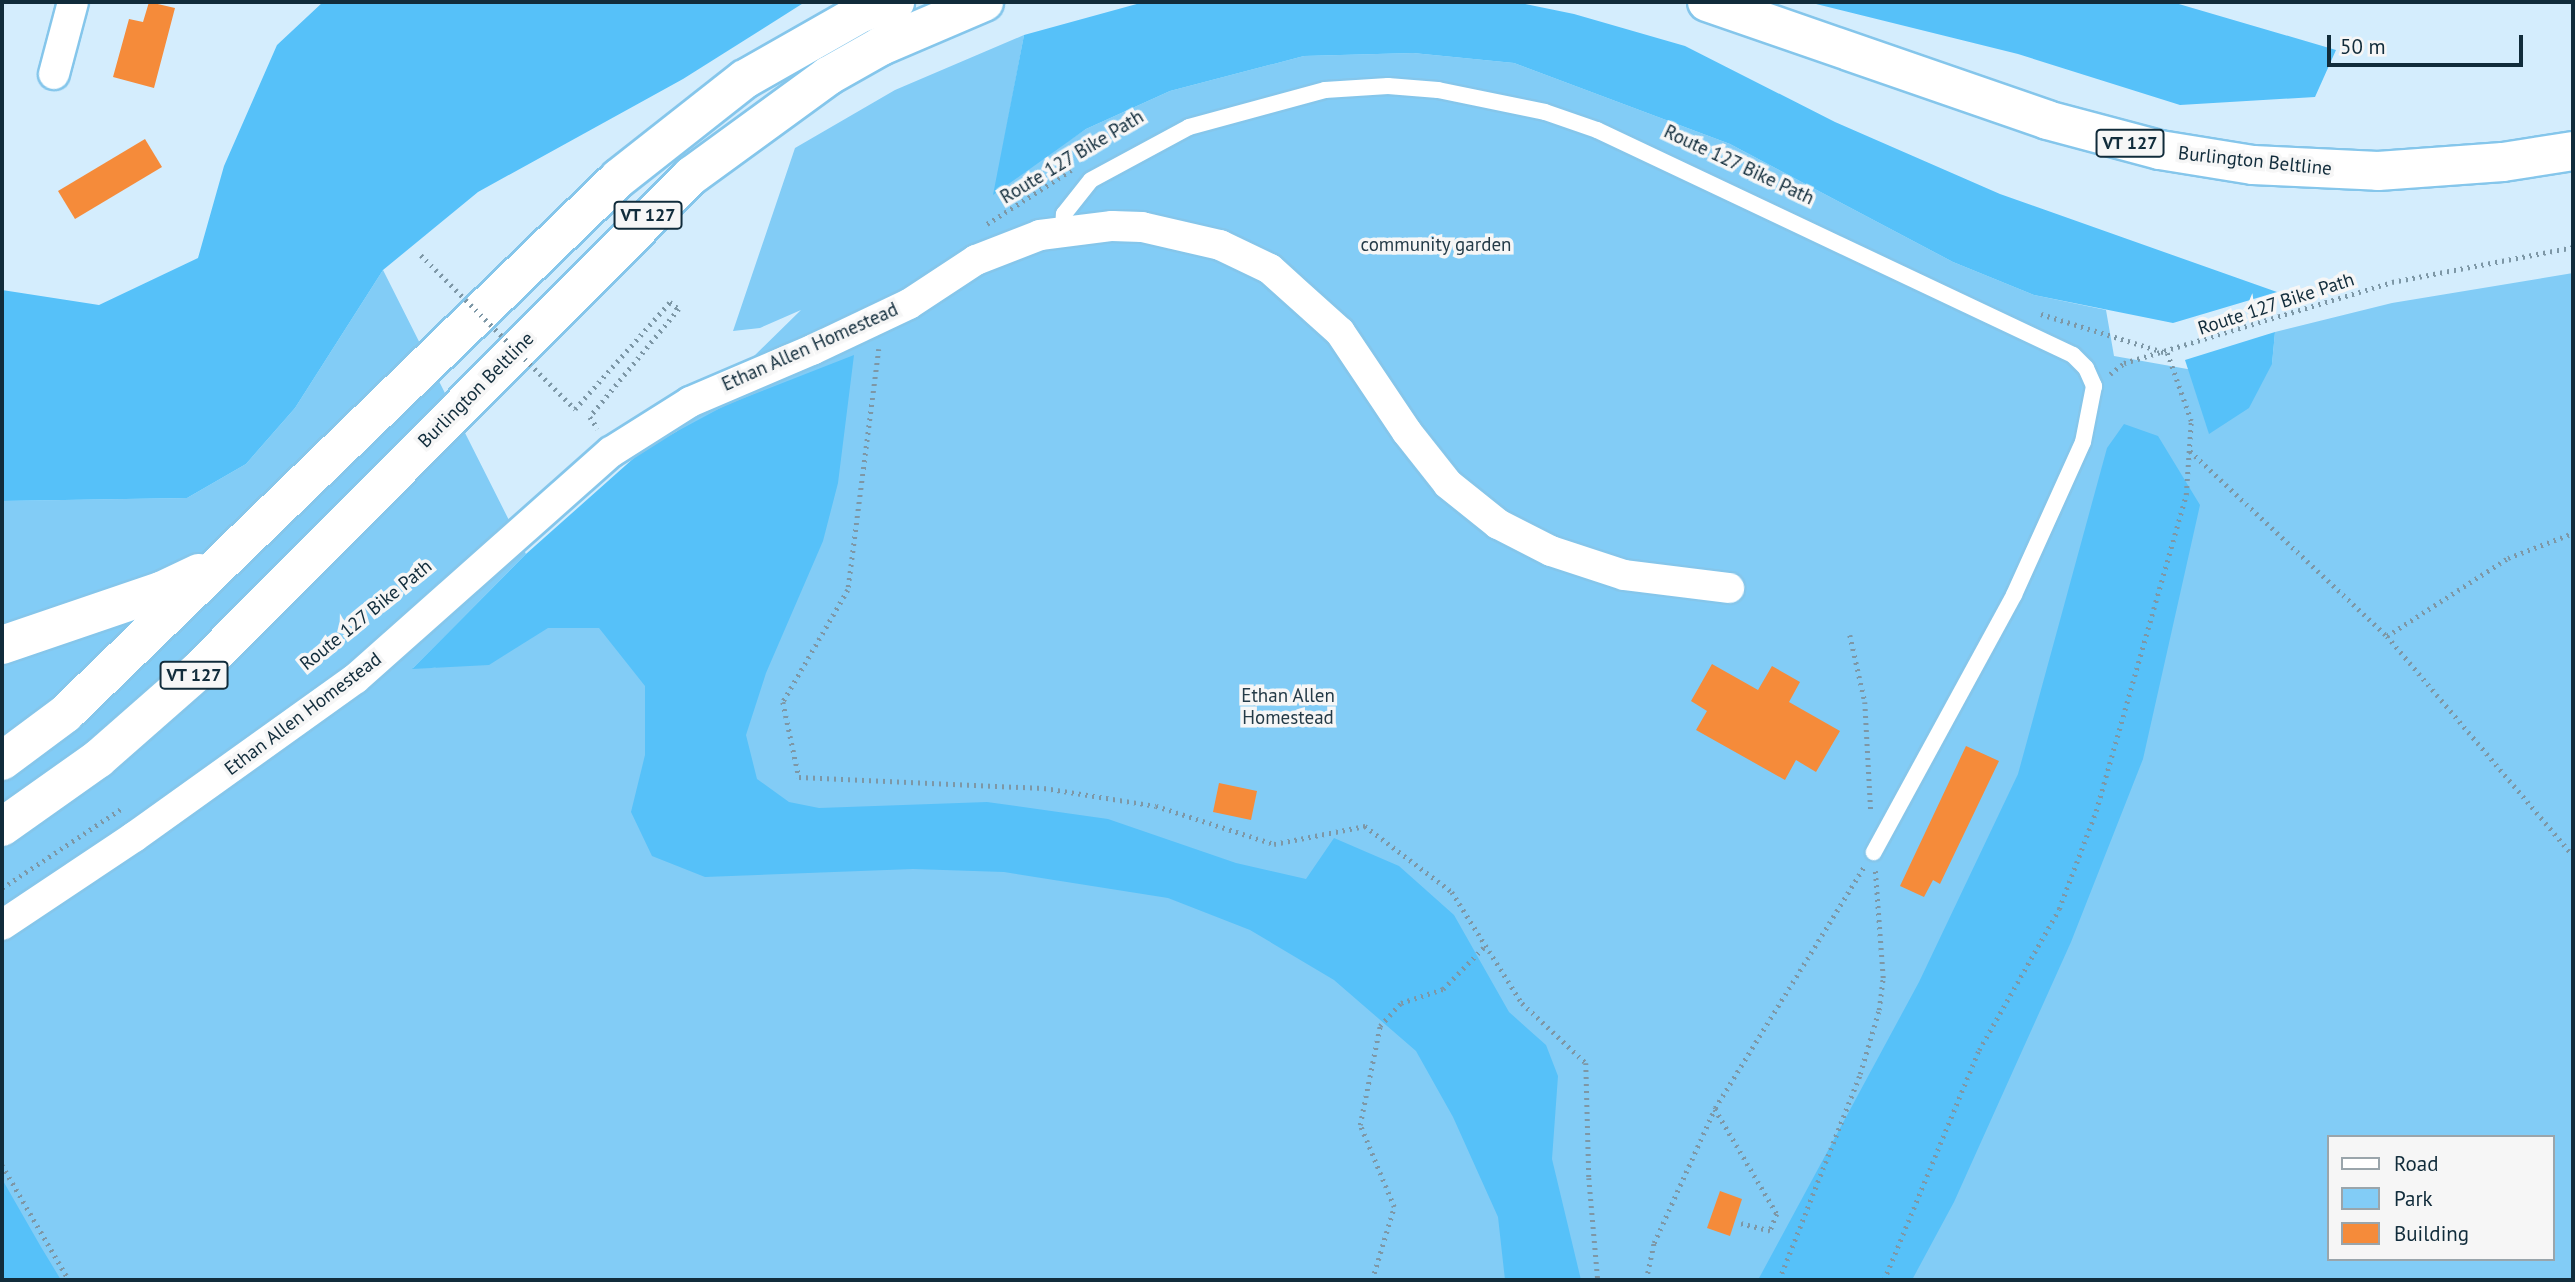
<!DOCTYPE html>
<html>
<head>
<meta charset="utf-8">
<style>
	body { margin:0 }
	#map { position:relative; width:2575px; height:1282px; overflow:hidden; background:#d4edfd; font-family:"PT Sans",sans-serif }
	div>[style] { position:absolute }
	.green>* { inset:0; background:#82ccf6 }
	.forest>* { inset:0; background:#56c1f9 }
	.building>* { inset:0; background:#f58b3a }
	.path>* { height:4.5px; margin-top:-2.25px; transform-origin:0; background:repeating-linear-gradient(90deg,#7d97a6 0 2px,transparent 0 7px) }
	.roads { filter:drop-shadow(2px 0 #85c6eb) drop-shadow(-2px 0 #85c6eb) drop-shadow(0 2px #85c6eb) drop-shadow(0 -2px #85c6eb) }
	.lane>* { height:16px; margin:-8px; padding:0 8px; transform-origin:8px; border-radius:8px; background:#fff }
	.street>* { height:30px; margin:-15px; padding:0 15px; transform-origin:15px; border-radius:15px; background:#fff }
	.primary>* { height:38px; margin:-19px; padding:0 19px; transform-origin:19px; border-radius:19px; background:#fff }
	.path-bridge>* { height:4.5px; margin-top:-2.25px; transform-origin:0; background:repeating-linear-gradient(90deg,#7d97a6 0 2px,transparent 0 7px) }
	span { translate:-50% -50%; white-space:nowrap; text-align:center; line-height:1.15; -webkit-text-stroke:7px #f6f6f6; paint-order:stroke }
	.shield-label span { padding:2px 5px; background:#f6f6f6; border:2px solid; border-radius:5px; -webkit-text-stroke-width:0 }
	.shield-label { font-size:18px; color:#112c3b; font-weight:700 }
	.street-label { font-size:19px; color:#112c3b }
	.park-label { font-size:19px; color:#243b48 }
	.frame { position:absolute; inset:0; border:4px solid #112c3b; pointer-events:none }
	.legend { position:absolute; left:2327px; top:1135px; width:228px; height:126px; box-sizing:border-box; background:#f6f6f6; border:2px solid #9aa5ab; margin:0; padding:9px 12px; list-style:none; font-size:21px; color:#112c3b }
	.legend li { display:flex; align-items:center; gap:14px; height:35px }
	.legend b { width:35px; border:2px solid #9aa5ab }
	.scale { position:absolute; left:2327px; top:35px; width:196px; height:32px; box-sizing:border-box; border:4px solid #112c3b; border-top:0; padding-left:9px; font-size:21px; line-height:24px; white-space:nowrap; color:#112c3b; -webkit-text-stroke:5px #f6f6f6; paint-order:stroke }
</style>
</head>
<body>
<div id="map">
	<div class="green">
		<i style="clip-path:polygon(evenodd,1024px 35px,995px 190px,1086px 129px,1170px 91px,1304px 56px,1413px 53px,1514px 63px,1730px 144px,1953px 262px,2034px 295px,2106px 310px,2114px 356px,2193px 370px,2272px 364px,2275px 332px,2392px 303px,2573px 273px,2573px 1280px,2px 1280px,2px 501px,187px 498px,246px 464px,295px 408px,383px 270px,526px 554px,413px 668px,435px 668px,801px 310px,760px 328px,733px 331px,795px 148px,895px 90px,1024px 35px,2328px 1137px,2552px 1137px,2552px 1259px,2328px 1259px,2328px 1137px)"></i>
	</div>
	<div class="forest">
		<i style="clip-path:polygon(323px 2px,805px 2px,683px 79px,478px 192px,383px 270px,295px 408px,246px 464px,187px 498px,2px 501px,2px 290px,99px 305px,198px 258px,224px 166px,277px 45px)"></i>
		<i style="clip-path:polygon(1144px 2px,1516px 2px,1574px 14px,1685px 46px,1835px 122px,2000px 194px,2277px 292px,2173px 323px,2034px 295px,1953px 262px,1730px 144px,1514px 63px,1413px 53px,1304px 56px,1170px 91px,1086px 129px,993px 195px,1024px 35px)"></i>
		<i style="clip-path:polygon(1808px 2px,2172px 2px,2336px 50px,2315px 97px,2180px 105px,2018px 54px)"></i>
		<i style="clip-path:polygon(2275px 332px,2272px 364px,2249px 408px,2209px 434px,2185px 360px)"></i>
		<i style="clip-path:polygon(854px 355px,838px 483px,823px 541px,766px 673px,746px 735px,757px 779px,789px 802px,819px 808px,987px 802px,1108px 819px,1236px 863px,1306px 879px,1334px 838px,1399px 866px,1454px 915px,1509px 1012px,1546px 1045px,1558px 1076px,1552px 1159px,1581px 1280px,1505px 1280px,1498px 1217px,1453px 1117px,1416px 1051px,1334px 980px,1250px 930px,1168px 898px,1004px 872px,913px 869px,705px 877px,652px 856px,631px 812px,645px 755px,645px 686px,599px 628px,548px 628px,489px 665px,412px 669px,526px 554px,644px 449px,726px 405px)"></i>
		<i style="clip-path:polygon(2124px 424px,2158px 436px,2200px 505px,2143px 759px,2071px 942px,1954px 1202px,1912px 1280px,1758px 1280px,1919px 982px,2018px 774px,2107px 448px)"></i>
		<i style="clip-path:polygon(2px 1179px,41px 1247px,61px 1280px,2px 1280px)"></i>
	</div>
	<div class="building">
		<i style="clip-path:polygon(149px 2px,175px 8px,154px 88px,113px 77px,129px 19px,143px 22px)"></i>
		<i style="clip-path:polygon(145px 139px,162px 167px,75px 219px,58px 191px)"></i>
		<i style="clip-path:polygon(1712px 664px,1758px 690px,1772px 666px,1800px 682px,1789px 702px,1840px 731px,1816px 772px,1796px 760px,1785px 780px,1696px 730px,1707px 711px,1691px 701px)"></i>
		<i style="clip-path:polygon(1966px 746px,1999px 761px,1940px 884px,1933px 880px,1924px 897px,1900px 886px)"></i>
		<i style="clip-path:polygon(1219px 783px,1257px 791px,1251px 820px,1213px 812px)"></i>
		<i style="clip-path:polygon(1720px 1191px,1742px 1199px,1730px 1236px,1707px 1228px)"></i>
	</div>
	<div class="path">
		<i style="left:987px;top:224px;width:100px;rotate:-32.7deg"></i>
		<i style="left:2041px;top:314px;width:132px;rotate:17.2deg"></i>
		<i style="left:879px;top:349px;width:243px;rotate:97.3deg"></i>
		<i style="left:848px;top:590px;width:129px;rotate:120.1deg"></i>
		<i style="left:783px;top:702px;width:77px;rotate:78deg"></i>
		<i style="left:799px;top:777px;width:245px;rotate:2.6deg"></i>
		<i style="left:1044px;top:788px;width:113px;rotate:9.1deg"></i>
		<i style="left:1156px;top:806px;width:124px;rotate:17.9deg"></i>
		<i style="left:1274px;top:844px;width:93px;rotate:-11.2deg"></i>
		<i style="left:1365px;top:826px;width:109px;rotate:37.2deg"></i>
		<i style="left:1452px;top:892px;width:131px;rotate:57.8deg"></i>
		<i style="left:1522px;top:1003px;width:88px;rotate:43.2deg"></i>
		<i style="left:1586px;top:1063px;width:115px;rotate:88.5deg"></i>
		<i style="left:1589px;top:1178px;width:102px;rotate:85deg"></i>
		<i style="left:2110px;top:374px;width:18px;rotate:-38deg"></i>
		<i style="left:2124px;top:363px;width:280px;rotate:-16.8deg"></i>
		<i style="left:2392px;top:282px;width:184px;rotate:-10.9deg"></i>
		<i style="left:575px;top:409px;width:143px;rotate:-48.4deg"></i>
		<i style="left:670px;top:302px;width:11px;rotate:38deg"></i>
		<i style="left:679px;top:309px;width:140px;rotate:129.5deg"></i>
		<i style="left:590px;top:417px;width:14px;rotate:56deg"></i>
		<i style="left:2190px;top:451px;width:270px;rotate:43.2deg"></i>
		<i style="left:2387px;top:636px;width:287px;rotate:49.7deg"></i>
		<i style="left:1850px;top:635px;width:69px;rotate:77.4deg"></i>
		<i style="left:1865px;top:702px;width:110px;rotate:86.9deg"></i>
		<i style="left:2387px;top:636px;width:144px;rotate:-32.8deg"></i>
		<i style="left:2508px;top:558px;width:70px;rotate:-21deg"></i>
		<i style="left:2px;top:888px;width:146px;rotate:-33.6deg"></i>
		<i style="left:1715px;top:1109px;width:122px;rotate:59.4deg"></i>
		<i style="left:1777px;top:1214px;width:18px;rotate:112deg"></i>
		<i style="left:1770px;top:1231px;width:30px;rotate:-166deg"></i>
		<i style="left:2px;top:1165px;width:133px;rotate:59.8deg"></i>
		<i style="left:1372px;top:1280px;width:76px;rotate:-73.2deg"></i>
		<i style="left:1394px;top:1207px;width:89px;rotate:-112.5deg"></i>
		<i style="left:1360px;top:1125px;width:101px;rotate:-78.6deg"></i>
		<i style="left:1380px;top:1026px;width:31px;rotate:-48deg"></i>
		<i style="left:1401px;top:1003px;width:44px;rotate:-18.4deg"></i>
		<i style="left:1443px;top:989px;width:60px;rotate:-45.7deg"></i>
		<i style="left:1646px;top:1280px;width:38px;rotate:-78deg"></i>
		<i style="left:1654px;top:1243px;width:148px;rotate:-65.7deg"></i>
		<i style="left:1715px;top:1108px;width:283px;rotate:-58.3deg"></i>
		<i style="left:1779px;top:1280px;width:221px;rotate:-68.5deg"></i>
		<i style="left:1860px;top:1074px;width:67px;rotate:-73.5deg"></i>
		<i style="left:1879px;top:1010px;width:32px;rotate:-83deg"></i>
		<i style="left:1883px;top:978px;width:108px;rotate:-94.2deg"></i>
		<i style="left:1884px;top:1280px;width:249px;rotate:-67.6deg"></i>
		<i style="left:1979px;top:1050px;width:162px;rotate:-60.4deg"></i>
		<i style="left:2059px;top:909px;width:105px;rotate:-69.3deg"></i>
		<i style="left:2096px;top:811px;width:329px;rotate:-74.1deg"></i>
		<i style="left:2186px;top:495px;width:74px;rotate:-86.1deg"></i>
		<i style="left:2191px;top:421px;width:72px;rotate:-109.4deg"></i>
	</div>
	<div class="roads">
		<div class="lane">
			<i style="left:1063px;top:231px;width:17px;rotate:-87deg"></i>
			<i style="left:1064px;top:214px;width:43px;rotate:-51.5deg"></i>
			<i style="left:1091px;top:180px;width:111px;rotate:-28.4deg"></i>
			<i style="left:1189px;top:127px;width:141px;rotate:-15.2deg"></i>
			<i style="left:1325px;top:90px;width:63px;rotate:-3.6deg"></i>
			<i style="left:1388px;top:86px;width:50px;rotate:4.6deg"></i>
			<i style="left:1438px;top:90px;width:109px;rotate:11.6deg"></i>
			<i style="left:1545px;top:112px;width:55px;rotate:19.1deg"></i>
			<i style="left:1597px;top:130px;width:526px;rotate:25.3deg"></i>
			<i style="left:2073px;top:355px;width:18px;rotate:45deg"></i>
			<i style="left:2086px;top:368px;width:20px;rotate:66deg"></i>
			<i style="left:2094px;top:386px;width:57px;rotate:101.1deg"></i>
			<i style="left:2083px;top:442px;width:168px;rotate:114.3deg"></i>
			<i style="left:2014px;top:595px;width:293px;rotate:118.6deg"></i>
		</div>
		<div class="street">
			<i style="left:54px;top:74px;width:74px;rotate:-75.2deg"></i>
			<i style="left:2px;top:925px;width:159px;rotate:-33.7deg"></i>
			<i style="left:134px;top:837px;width:272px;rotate:-35.6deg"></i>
			<i style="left:355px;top:679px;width:342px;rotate:-41.6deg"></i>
			<i style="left:611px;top:452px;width:93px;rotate:-32.3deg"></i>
			<i style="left:690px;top:402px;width:133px;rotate:-23.1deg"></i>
			<i style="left:812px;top:350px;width:107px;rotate:-25.4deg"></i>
			<i style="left:909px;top:304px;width:80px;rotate:-33.3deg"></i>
			<i style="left:976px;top:260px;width:69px;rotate:-21.3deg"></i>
			<i style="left:1040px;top:235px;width:73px;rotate:-7.1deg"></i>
			<i style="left:1112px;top:226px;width:30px;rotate:2deg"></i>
			<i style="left:1142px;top:227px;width:80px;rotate:13deg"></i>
			<i style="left:1220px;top:245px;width:55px;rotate:25.6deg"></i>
			<i style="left:1270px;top:269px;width:94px;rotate:42deg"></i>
			<i style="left:1340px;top:332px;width:120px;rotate:56.2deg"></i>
			<i style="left:1407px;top:432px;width:66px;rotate:51.7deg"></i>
			<i style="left:1448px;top:484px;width:64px;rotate:38.7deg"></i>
			<i style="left:1498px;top:524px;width:59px;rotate:27deg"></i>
			<i style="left:1551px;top:551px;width:77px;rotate:18.2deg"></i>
			<i style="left:1624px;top:575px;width:106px;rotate:7.1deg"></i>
		</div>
		<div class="primary">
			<i style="left:1707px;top:2px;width:360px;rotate:19.1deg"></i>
			<i style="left:2047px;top:120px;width:117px;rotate:14.9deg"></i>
			<i style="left:2160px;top:150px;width:94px;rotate:9.2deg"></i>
			<i style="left:2253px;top:165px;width:125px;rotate:2.7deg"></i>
			<i style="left:2378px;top:171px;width:125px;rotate:-4.1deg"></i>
			<i style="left:2503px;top:162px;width:71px;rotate:-8.9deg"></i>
			<i style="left:2px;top:645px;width:168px;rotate:-18.8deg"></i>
			<i style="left:161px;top:591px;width:42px;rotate:-25.3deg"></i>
			<i style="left:2px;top:761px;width:79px;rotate:-36.7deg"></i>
			<i style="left:65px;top:714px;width:771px;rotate:-44.05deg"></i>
			<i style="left:619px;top:178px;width:160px;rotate:-38.2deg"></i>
			<i style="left:745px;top:79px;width:133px;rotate:-29.6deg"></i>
			<i style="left:861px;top:13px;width:36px;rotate:-18deg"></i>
			<i style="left:2px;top:827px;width:118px;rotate:-35.3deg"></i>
			<i style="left:98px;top:759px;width:133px;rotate:-41.3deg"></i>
			<i style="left:198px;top:671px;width:699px;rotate:-45.12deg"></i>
			<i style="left:691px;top:176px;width:170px;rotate:-36.1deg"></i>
			<i style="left:828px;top:76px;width:61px;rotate:-29.5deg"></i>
			<i style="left:881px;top:46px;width:112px;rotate:-23.1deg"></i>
		</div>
	</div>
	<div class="path-bridge">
		<i style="left:421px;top:255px;width:218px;rotate:45deg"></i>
	</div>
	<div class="shield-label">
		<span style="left:2130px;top:143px">VT 127</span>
		<span style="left:648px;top:215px">VT 127</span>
		<span style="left:194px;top:675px">VT 127</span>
	</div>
	<div class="street-label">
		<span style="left:1072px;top:157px;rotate:-31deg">Route 127 Bike Path</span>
		<span style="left:2255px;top:161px;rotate:6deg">Burlington Beltline</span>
		<span style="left:1739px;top:165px;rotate:25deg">Route 127 Bike Path</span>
		<span style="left:2276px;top:304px;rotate:-18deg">Route 127 Bike Path</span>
		<span style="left:810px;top:347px;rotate:-24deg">Ethan Allen Homestead</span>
		<span style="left:476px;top:390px;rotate:-45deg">Burlington Beltline</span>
		<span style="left:366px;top:615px;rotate:-39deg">Route 127 Bike Path</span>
		<span style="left:303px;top:714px;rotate:-37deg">Ethan Allen Homestead</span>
	</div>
	<div class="park-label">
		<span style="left:1436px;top:245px">community garden</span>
		<span style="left:1288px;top:707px">Ethan Allen<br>Homestead</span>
	</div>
	<div class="frame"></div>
	<ul class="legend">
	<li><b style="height:9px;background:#fff"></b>Road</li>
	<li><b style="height:19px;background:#82ccf6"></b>Park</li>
	<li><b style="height:19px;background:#f58b3a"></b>Building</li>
	</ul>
	<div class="scale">50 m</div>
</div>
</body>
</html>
